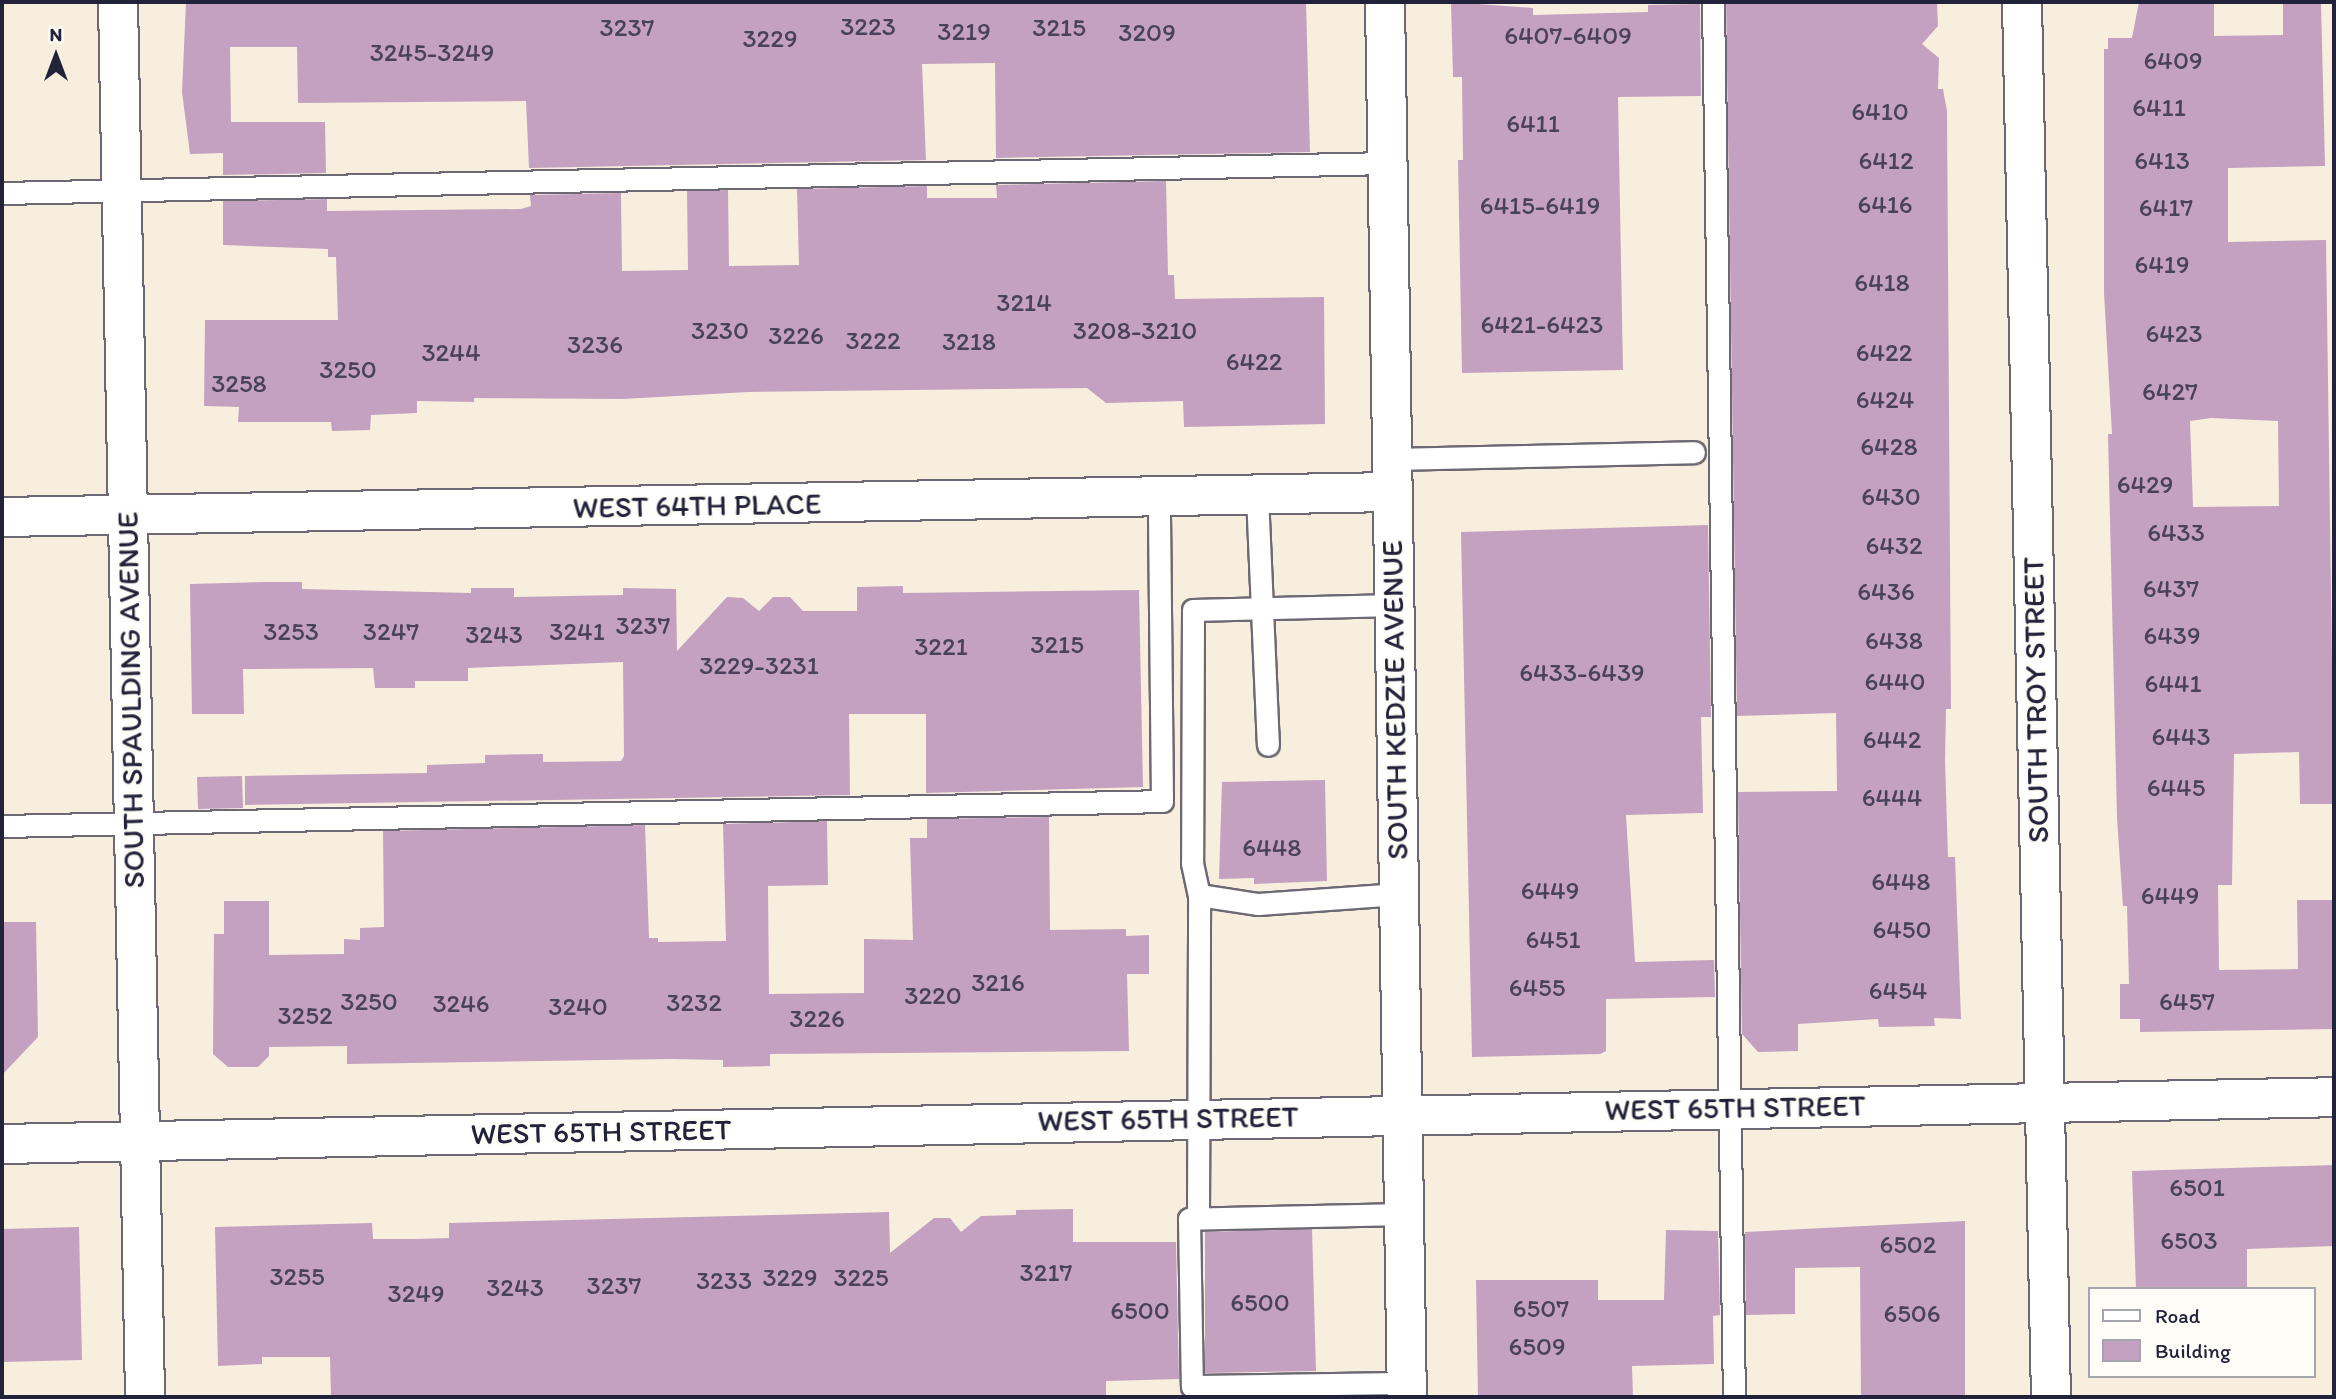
<!DOCTYPE html>
<html>
<head>
<meta charset="utf-8">
<style>
	body { margin:0 }
	#map { position:relative; width:2336px; height:1399px; overflow:hidden; background:#f7eedd; font-family:Itim,sans-serif }
	div>[style] { position:absolute }
	.building>* { inset:0; background:#c4a1c1 }
	.roads { filter:drop-shadow(2px 0 #6d6974) drop-shadow(-2px 0 #6d6974) drop-shadow(0 2px #6d6974) drop-shadow(0 -2px #6d6974) }
	.service>* { height:21px; margin:-10.5px; padding:0 10.5px; transform-origin:10.5px; border-radius:10.5px; background:#fff }
	.minor>* { height:38px; margin:-19px; padding:0 19px; transform-origin:19px; border-radius:19px; background:#fff }
	.secondary>* { height:38px; margin:-19px; padding:0 19px; transform-origin:19px; border-radius:19px; background:#fff }
	span { translate:-50% -50%; white-space:nowrap; text-align:center; line-height:1.15; -webkit-text-stroke:6px #fdfcf7; paint-order:stroke }
	.number-label { font-size:26px; color:#4a425c }
	.number-label span { -webkit-text-stroke-width:0 }
	.street-label { font-size:30px; color:#22223b }
	.frame { position:absolute; inset:0; border:4px solid #22223b; pointer-events:none }
	.legend { position:absolute; left:2088px; top:1287px; width:228px; height:91px; box-sizing:border-box; background:#fdfcf7; border:2px solid #a5a5ac; margin:0; padding:9px 12px; list-style:none; font-size:21px; color:#22223b }
	.legend li { display:flex; align-items:center; gap:14px; height:35px }
	.legend b { width:35px; border:2px solid #a5a5ac }
	.north { position:absolute; left:21px; top:21px; width:70px; height:70px; -webkit-text-stroke:5px #fdfcf7; paint-order:stroke; rotate:0deg; font-size:19px; font-weight:700; line-height:28px; text-align:center; color:#22223b }
	.north::after { content:''; display:block; margin:auto; width:24px; height:32px; background:#22223b; clip-path:polygon(50% 0,100% 100%,50% 72%,0 100%) }
</style>
</head>
<body>
<div id="map">
	<div class="building">
		<i style="clip-path:polygon(186px 2px,1306px 2px,1310px 152px,996px 158px,995px 63px,922px 64px,926px 160px,529px 168px,526px 101px,298px 103px,297px 47px,230px 47px,231px 122px,325px 122px,326px 173px,223px 175px,223px 153px,190px 154px,182px 92px)"></i>
		<i style="clip-path:polygon(1451px 2px,1533px 8px,1533px 15px,1648px 12px,1648px 5px,1700px 4px,1701px 96px,1618px 97px,1623px 370px,1462px 373px,1458px 160px,1463px 160px,1462px 77px,1453px 77px)"></i>
		<i style="clip-path:polygon(1726px 2px,1937px 2px,1938px 26px,1922px 44px,1939px 58px,1938px 89px,1943px 89px,1947px 111px,1951px 709px,1946px 709px,1945px 760px,1948px 857px,1955px 857px,1961px 1019px,1934px 1018px,1935px 1026px,1879px 1027px,1878px 1019px,1798px 1024px,1798px 1051px,1758px 1052px,1742px 1034px,1738px 792px,1837px 791px,1836px 713px,1737px 716px)"></i>
		<i style="clip-path:polygon(evenodd,2139px 2px,2214px 2px,2214px 36px,2283px 35px,2283px 2px,2321px 2px,2325px 166px,2228px 168px,2228px 242px,2326px 240px,2334px 804px,2300px 804px,2299px 752px,2234px 754px,2232px 885px,2218px 885px,2219px 970px,2298px 969px,2297px 900px,2334px 900px,2334px 1029px,2140px 1032px,2140px 1019px,2120px 1019px,2120px 984px,2129px 984px,2127px 906px,2123px 906px,2117px 818px,2108px 434px,2112px 434px,2104px 293px,2104px 49px,2108px 49px,2108px 38px,2132px 38px,2139px 2px,2211px 418px,2278px 421px,2279px 506px,2193px 507px,2190px 421px,2211px 418px)"></i>
		<i style="clip-path:polygon(1166px 181px,1168px 275px,1174px 275px,1175px 299px,1324px 297px,1325px 424px,1184px 427px,1183px 401px,1106px 403px,1087px 388px,748px 392px,623px 399px,474px 398px,474px 402px,417px 401px,417px 413px,371px 415px,370px 430px,332px 431px,331px 422px,238px 422px,239px 407px,204px 406px,205px 320px,338px 320px,336px 257px,328px 257px,328px 249px,223px 245px,223px 201px,327px 199px,327px 211px,521px 209px,531px 206px,530px 195px,621px 193px,622px 271px,688px 270px,687px 191px,728px 190px,729px 266px,799px 265px,797px 189px,927px 186px,927px 198px,997px 198px,996px 185px)"></i>
		<i style="clip-path:polygon(1708px 525px,1711px 717px,1701px 717px,1703px 813px,1626px 815px,1635px 962px,1714px 960px,1715px 997px,1606px 999px,1606px 1051px,1600px 1054px,1472px 1057px,1461px 532px)"></i>
		<i style="clip-path:polygon(264px 582px,302px 582px,302px 589px,471px 593px,471px 588px,514px 588px,514px 597px,623px 595px,623px 588px,676px 589px,677px 651px,727px 597px,743px 598px,759px 611px,773px 597px,790px 597px,803px 611px,857px 611px,857px 587px,903px 586px,903px 593px,1139px 590px,1143px 787px,926px 793px,926px 714px,849px 714px,850px 795px,245px 805px,245px 776px,427px 773px,427px 765px,485px 763px,485px 755px,543px 754px,543px 762px,621px 761px,624px 756px,623px 662px,468px 668px,468px 681px,415px 681px,415px 688px,375px 688px,373px 668px,243px 669px,244px 714px,192px 714px,190px 584px)"></i>
		<i style="clip-path:polygon(242px 776px,243px 808px,198px 809px,197px 777px)"></i>
		<i style="clip-path:polygon(1325px 780px,1327px 881px,1254px 884px,1254px 878px,1219px 879px,1222px 782px)"></i>
		<i style="clip-path:polygon(1049px 817px,1050px 930px,1126px 929px,1126px 936px,1149px 935px,1149px 974px,1127px 974px,1129px 1051px,770px 1054px,770px 1066px,723px 1067px,723px 1060px,671px 1059px,347px 1064px,347px 1046px,269px 1047px,269px 1056px,258px 1067px,228px 1067px,213px 1054px,214px 934px,224px 934px,224px 901px,269px 901px,269px 955px,344px 954px,344px 939px,360px 940px,360px 928px,384px 927px,383px 831px,645px 825px,649px 938px,658px 938px,658px 942px,726px 941px,723px 824px,827px 821px,828px 885px,768px 886px,769px 994px,864px 993px,864px 939px,913px 940px,910px 838px,927px 838px,927px 819px)"></i>
		<i style="clip-path:polygon(2px 922px,36px 922px,38px 1037px,2px 1075px)"></i>
		<i style="clip-path:polygon(2334px 1165px,2334px 1246px,2247px 1249px,2247px 1289px,2136px 1289px,2132px 1171px)"></i>
		<i style="clip-path:polygon(1073px 1209px,1073px 1242px,1176px 1242px,1179px 1379px,1106px 1381px,1106px 1397px,331px 1397px,330px 1357px,262px 1357px,262px 1364px,218px 1366px,215px 1227px,372px 1223px,373px 1239px,415px 1239px,449px 1238px,449px 1223px,889px 1212px,890px 1253px,934px 1218px,950px 1218px,961px 1232px,981px 1216px,1016px 1215px,1016px 1210px)"></i>
		<i style="clip-path:polygon(1965px 1221px,1965px 1397px,1861px 1397px,1860px 1267px,1795px 1268px,1795px 1314px,1746px 1315px,1745px 1232px)"></i>
		<i style="clip-path:polygon(79px 1227px,82px 1360px,2px 1362px,2px 1229px)"></i>
		<i style="clip-path:polygon(1312px 1229px,1316px 1371px,1205px 1373px,1205px 1232px)"></i>
		<i style="clip-path:polygon(1666px 1230px,1718px 1231px,1720px 1315px,1713px 1316px,1714px 1364px,1632px 1366px,1633px 1397px,1478px 1397px,1476px 1280px,1598px 1280px,1598px 1300px,1664px 1300px)"></i>
	</div>
	<div class="roads">
		<div class="service">
			<i style="left:1713px;top:2px;width:1395px;rotate:89.14deg"></i>
			<i style="left:2px;top:193px;width:1386px;rotate:-1.24deg"></i>
			<i style="left:1392px;top:459px;width:302px;rotate:-1.3deg"></i>
			<i style="left:1257px;top:495px;width:250px;rotate:87.5deg"></i>
			<i style="left:1394px;top:605px;width:201px;rotate:178.6deg"></i>
			<i style="left:1193px;top:610px;width:253px;rotate:90.2deg"></i>
			<i style="left:1192px;top:863px;width:33px;rotate:78deg"></i>
			<i style="left:1199px;top:895px;width:60px;rotate:8.7deg"></i>
			<i style="left:1258px;top:904px;width:141px;rotate:-4.1deg"></i>
			<i style="left:2px;top:826px;width:1160px;rotate:-1.23deg"></i>
			<i style="left:1162px;top:801px;width:303px;rotate:-90.6deg"></i>
			<i style="left:1404px;top:1214px;width:215px;rotate:178.7deg"></i>
			<i style="left:1189px;top:1219px;width:167px;rotate:89deg"></i>
			<i style="left:1192px;top:1386px;width:214px;rotate:-0.8deg"></i>
			<i style="left:1198px;top:1218px;width:323px;rotate:-89.8deg"></i>
		</div>
		<div class="minor">
			<i style="left:118px;top:2px;width:1395px;rotate:88.89deg"></i>
			<i style="left:2022px;top:2px;width:1395px;rotate:88.81deg"></i>
			<i style="left:2px;top:517px;width:1390px;rotate:-1.03deg"></i>
			<i style="left:2px;top:1144px;width:2332px;rotate:-1.15deg"></i>
		</div>
		<div class="secondary">
			<i style="left:1385px;top:2px;width:1395px;rotate:89.1deg"></i>
		</div>
	</div>
	<div class="number-label">
		<span style="left:868px;top:27px">3223</span>
		<span style="left:627px;top:28px">3237</span>
		<span style="left:1059px;top:28px">3215</span>
		<span style="left:964px;top:32px">3219</span>
		<span style="left:1147px;top:33px">3209</span>
		<span style="left:1568px;top:36px">6407-6409</span>
		<span style="left:770px;top:39px">3229</span>
		<span style="left:432px;top:53px">3245-3249</span>
		<span style="left:2173px;top:61px">6409</span>
		<span style="left:2159px;top:108px">6411</span>
		<span style="left:1880px;top:112px">6410</span>
		<span style="left:1533px;top:124px">6411</span>
		<span style="left:1886px;top:161px">6412</span>
		<span style="left:2162px;top:161px">6413</span>
		<span style="left:1885px;top:205px">6416</span>
		<span style="left:1540px;top:206px">6415-6419</span>
		<span style="left:2166px;top:208px">6417</span>
		<span style="left:2162px;top:265px">6419</span>
		<span style="left:1882px;top:283px">6418</span>
		<span style="left:1024px;top:303px">3214</span>
		<span style="left:1542px;top:325px">6421-6423</span>
		<span style="left:720px;top:331px">3230</span>
		<span style="left:1135px;top:331px">3208-3210</span>
		<span style="left:2174px;top:334px">6423</span>
		<span style="left:796px;top:336px">3226</span>
		<span style="left:873px;top:341px">3222</span>
		<span style="left:969px;top:342px">3218</span>
		<span style="left:595px;top:345px">3236</span>
		<span style="left:451px;top:353px">3244</span>
		<span style="left:1884px;top:353px">6422</span>
		<span style="left:1254px;top:362px">6422</span>
		<span style="left:348px;top:370px">3250</span>
		<span style="left:239px;top:384px">3258</span>
		<span style="left:2170px;top:392px">6427</span>
		<span style="left:1885px;top:400px">6424</span>
		<span style="left:1889px;top:447px">6428</span>
		<span style="left:2145px;top:485px">6429</span>
		<span style="left:1891px;top:497px">6430</span>
		<span style="left:2176px;top:533px">6433</span>
		<span style="left:1894px;top:546px">6432</span>
		<span style="left:2171px;top:589px">6437</span>
		<span style="left:1886px;top:592px">6436</span>
		<span style="left:643px;top:626px">3237</span>
		<span style="left:291px;top:632px">3253</span>
		<span style="left:391px;top:632px">3247</span>
		<span style="left:577px;top:632px">3241</span>
		<span style="left:494px;top:635px">3243</span>
		<span style="left:2172px;top:636px">6439</span>
		<span style="left:1894px;top:641px">6438</span>
		<span style="left:1057px;top:645px">3215</span>
		<span style="left:941px;top:647px">3221</span>
		<span style="left:759px;top:666px">3229-3231</span>
		<span style="left:1582px;top:673px">6433-6439</span>
		<span style="left:1895px;top:682px">6440</span>
		<span style="left:2173px;top:684px">6441</span>
		<span style="left:2181px;top:737px">6443</span>
		<span style="left:1892px;top:740px">6442</span>
		<span style="left:2176px;top:788px">6445</span>
		<span style="left:1892px;top:798px">6444</span>
		<span style="left:1272px;top:848px">6448</span>
		<span style="left:1901px;top:882px">6448</span>
		<span style="left:1550px;top:891px">6449</span>
		<span style="left:2170px;top:896px">6449</span>
		<span style="left:1902px;top:930px">6450</span>
		<span style="left:1553px;top:940px">6451</span>
		<span style="left:998px;top:983px">3216</span>
		<span style="left:1537px;top:988px">6455</span>
		<span style="left:1898px;top:991px">6454</span>
		<span style="left:933px;top:996px">3220</span>
		<span style="left:369px;top:1002px">3250</span>
		<span style="left:2187px;top:1002px">6457</span>
		<span style="left:694px;top:1003px">3232</span>
		<span style="left:461px;top:1004px">3246</span>
		<span style="left:578px;top:1007px">3240</span>
		<span style="left:305px;top:1016px">3252</span>
		<span style="left:817px;top:1019px">3226</span>
		<span style="left:2197px;top:1188px">6501</span>
		<span style="left:2189px;top:1241px">6503</span>
		<span style="left:1908px;top:1245px">6502</span>
		<span style="left:1046px;top:1273px">3217</span>
		<span style="left:297px;top:1277px">3255</span>
		<span style="left:790px;top:1278px">3229</span>
		<span style="left:861px;top:1278px">3225</span>
		<span style="left:724px;top:1281px">3233</span>
		<span style="left:614px;top:1286px">3237</span>
		<span style="left:515px;top:1288px">3243</span>
		<span style="left:416px;top:1294px">3249</span>
		<span style="left:1260px;top:1303px">6500</span>
		<span style="left:1541px;top:1309px">6507</span>
		<span style="left:1140px;top:1311px">6500</span>
		<span style="left:1912px;top:1314px">6506</span>
		<span style="left:1537px;top:1347px">6509</span>
	</div>
	<div class="street-label">
		<span style="left:697px;top:506px;rotate:-1deg">WEST 64TH PLACE</span>
		<span style="left:131px;top:700px;rotate:-91deg">SOUTH SPAULDING AVENUE</span>
		<span style="left:1395px;top:700px;rotate:-91deg">SOUTH KEDZIE AVENUE</span>
		<span style="left:2036px;top:700px;rotate:-91deg">SOUTH TROY STREET</span>
		<span style="left:1735px;top:1108px;rotate:-1deg">WEST 65TH STREET</span>
		<span style="left:1168px;top:1119px;rotate:-1deg">WEST 65TH STREET</span>
		<span style="left:601px;top:1132px;rotate:-1deg">WEST 65TH STREET</span>
	</div>
	<div class="frame"></div>
	<ul class="legend">
	<li><b style="height:9px;background:#fff"></b>Road</li>
	<li><b style="height:19px;background:#c4a1c1"></b>Building</li>
	</ul>
	<div class="north">N</div>
</div>
</body>
</html>
